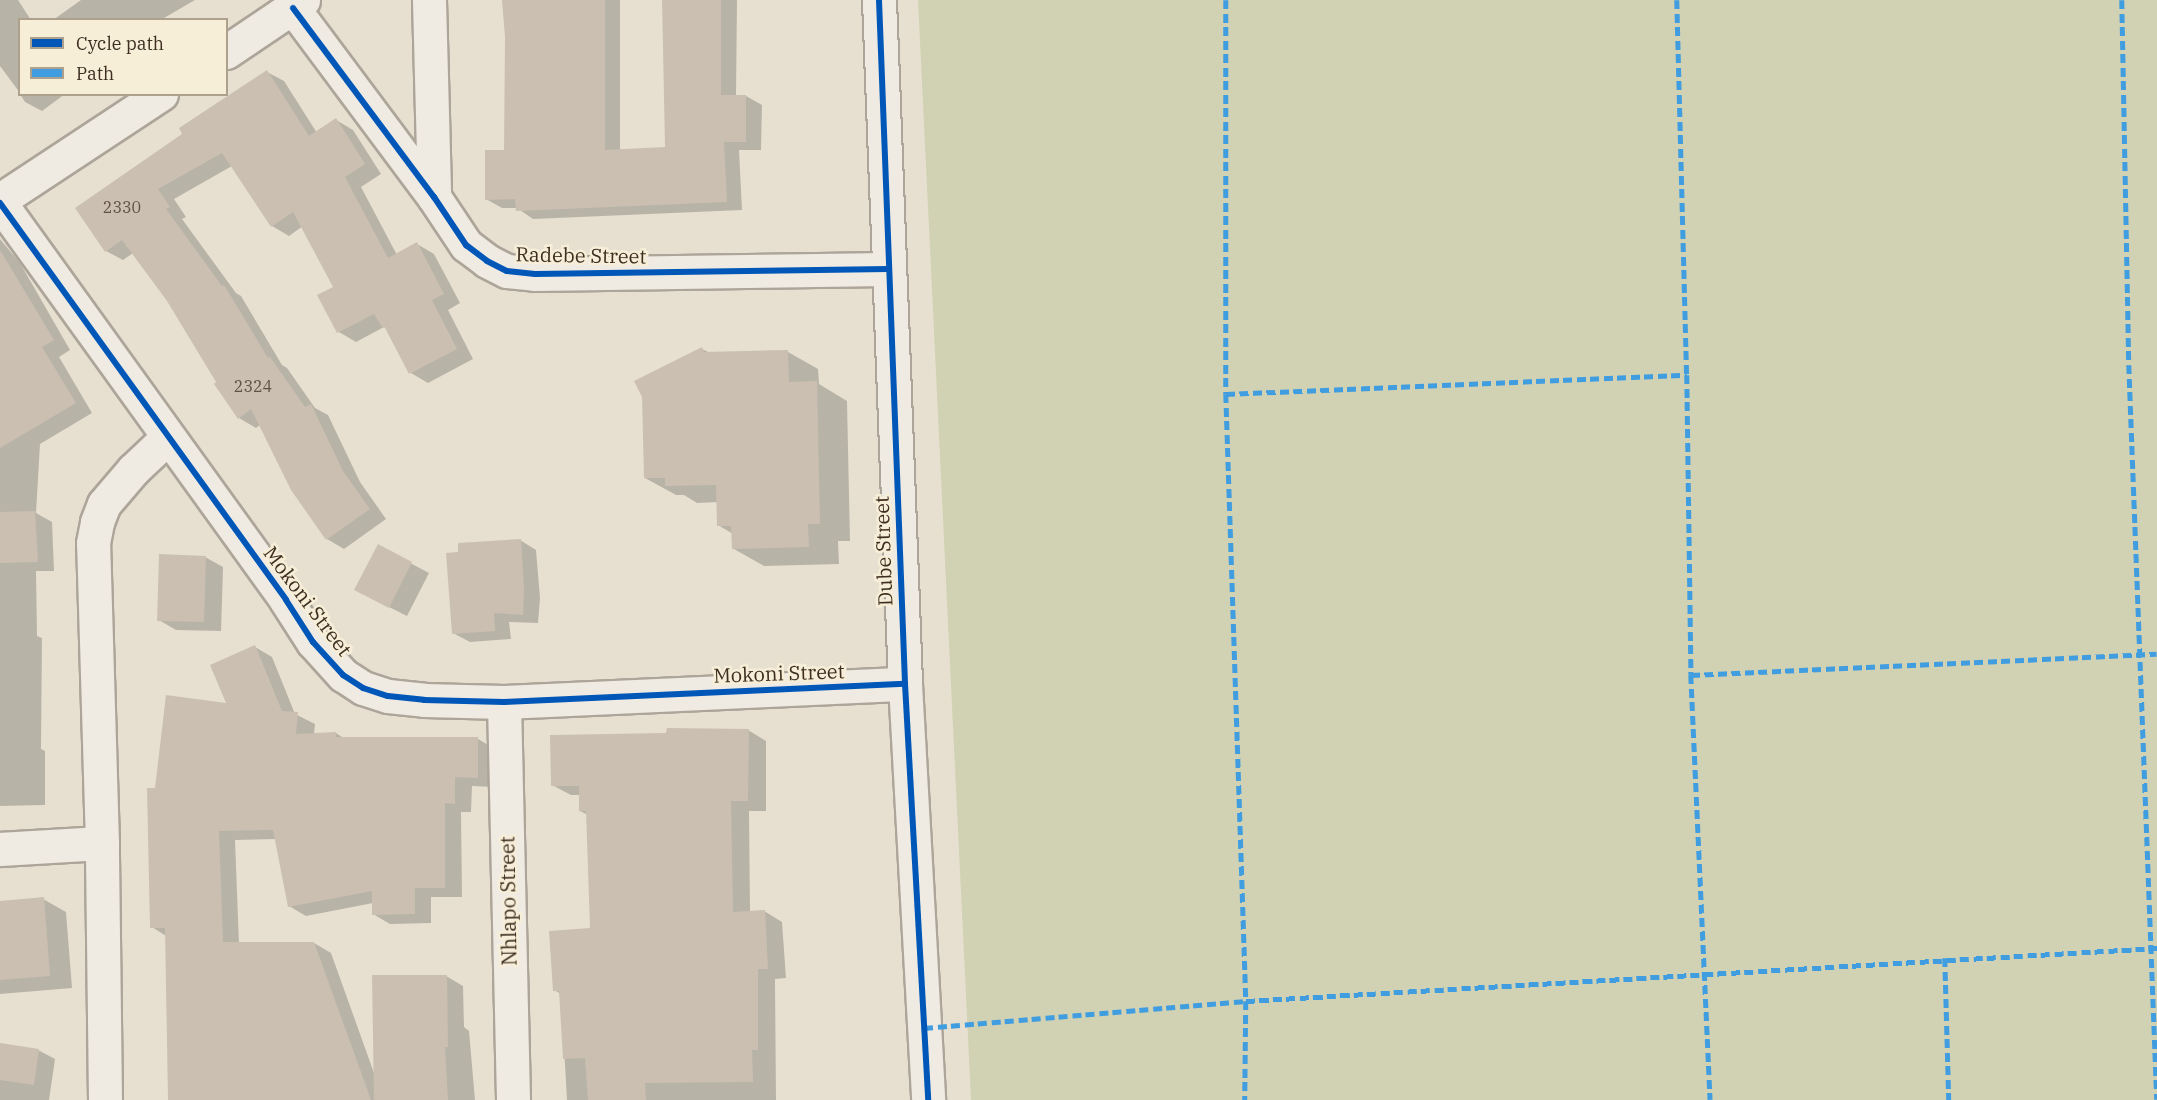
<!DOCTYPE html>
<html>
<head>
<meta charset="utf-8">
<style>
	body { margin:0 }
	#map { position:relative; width:2157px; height:1100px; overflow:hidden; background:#e7e0d1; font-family:"IBM Plex Serif",serif }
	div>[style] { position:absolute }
	.cemetery>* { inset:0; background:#d1d1b3 }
	.shadow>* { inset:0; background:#0003 }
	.building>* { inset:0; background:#cbbfb2 }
	.roads { filter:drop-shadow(2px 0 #ada599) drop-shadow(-2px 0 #ada599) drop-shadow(0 2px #ada599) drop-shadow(0 -2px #ada599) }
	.street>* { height:33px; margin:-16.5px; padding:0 16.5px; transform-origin:16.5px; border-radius:16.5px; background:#efebe3 }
	.secondary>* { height:33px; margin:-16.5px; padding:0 16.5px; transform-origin:16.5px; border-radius:16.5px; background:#efebe3 }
	.quiet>* { height:4.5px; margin-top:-2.25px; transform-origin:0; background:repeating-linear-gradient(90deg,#3f9de0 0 9px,transparent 0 13.5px) }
	.cycleway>* { height:6px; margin:-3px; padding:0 3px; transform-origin:3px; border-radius:3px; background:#0057b8 }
	span { translate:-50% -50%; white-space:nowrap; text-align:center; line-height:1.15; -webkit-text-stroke:5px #f7eed8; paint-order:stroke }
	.number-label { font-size:16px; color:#605244 }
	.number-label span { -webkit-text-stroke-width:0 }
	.street-label { font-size:20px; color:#3d2e20 }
	.legend { position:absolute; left:18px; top:18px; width:210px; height:78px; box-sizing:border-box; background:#f7eed8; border:2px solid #ada18e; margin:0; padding:8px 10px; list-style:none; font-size:18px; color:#3d2e20 }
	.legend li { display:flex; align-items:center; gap:12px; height:30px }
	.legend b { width:30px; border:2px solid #ada18e }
</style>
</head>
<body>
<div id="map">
	<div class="cemetery">
		<i style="clip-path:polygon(918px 0,2157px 0,2157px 1100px,971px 1100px)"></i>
	</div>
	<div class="shadow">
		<i style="clip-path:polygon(0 0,18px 0,31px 20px,20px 20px,20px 93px,0 66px)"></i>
		<i style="clip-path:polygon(81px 0,195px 0,164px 18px,166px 20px,53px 20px)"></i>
		<i style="clip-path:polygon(504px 0,620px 0,620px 151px,667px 148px,663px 0,737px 0,736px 96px,746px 96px,762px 105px,761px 150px,739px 150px,742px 210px,533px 219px,517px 208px,502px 208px,486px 199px,505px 151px,506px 37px)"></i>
		<i style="clip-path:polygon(267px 72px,284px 81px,317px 133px,336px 120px,353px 130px,381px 174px,361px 187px,397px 255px,417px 244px,434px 254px,460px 303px,448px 310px,473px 359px,428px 383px,411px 373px,388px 329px,384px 327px,356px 342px,339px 332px,320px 296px,335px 287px,303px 226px,289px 236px,272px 226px,232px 166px,174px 199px,186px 217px,182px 219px,236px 293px,241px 296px,282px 365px,287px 368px,315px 408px,328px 415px,360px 482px,386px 519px,344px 549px,327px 539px,260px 425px,256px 428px,239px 418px,168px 301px,133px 253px,123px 260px,106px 251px,184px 135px)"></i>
		<i style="clip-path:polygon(20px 94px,65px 94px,42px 111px,25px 102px)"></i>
		<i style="clip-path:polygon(0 239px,20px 263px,70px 350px,59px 357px,92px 413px,40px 444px,36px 513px,52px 522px,54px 571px,36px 571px,37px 636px,42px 638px,41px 749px,45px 751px,45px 805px,0 806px)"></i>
		<i style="clip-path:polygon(702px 349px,710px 353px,788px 352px,818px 369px,819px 384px,847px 401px,850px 541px,838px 541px,839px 564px,764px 566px,734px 549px,733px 534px,718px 525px,718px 502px,697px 503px,684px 495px,676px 495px,645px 478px)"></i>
		<i style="clip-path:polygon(520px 540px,536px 550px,540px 598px,538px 623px,509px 622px,511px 639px,470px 642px,453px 633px,460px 553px)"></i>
		<i style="clip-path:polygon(378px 546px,429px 573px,407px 616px,373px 599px)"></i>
		<i style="clip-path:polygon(205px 557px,223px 567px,221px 631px,176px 630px,159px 620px)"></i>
		<i style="clip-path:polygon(255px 647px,272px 657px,295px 714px,315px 724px,314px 734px,336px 733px,345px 739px,478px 739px,495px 749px,495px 787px,472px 786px,471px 812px,461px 812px,462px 897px,431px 897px,431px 923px,390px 924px,373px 914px,373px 903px,306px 916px,289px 906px,277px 839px,235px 840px,239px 944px,314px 943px,331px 953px,374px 1073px,446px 976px,463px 986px,464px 1027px,469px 1031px,475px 1100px,169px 1100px,166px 936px,152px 927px,156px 789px,228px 705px)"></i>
		<i style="clip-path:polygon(748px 730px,766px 741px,766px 811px,749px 811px,750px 912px,764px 911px,782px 922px,786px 978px,775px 979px,776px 1100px,567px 1100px,561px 994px,554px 990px,592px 929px,588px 815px,580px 811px,580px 795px,571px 795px,552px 785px,668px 735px)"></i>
		<i style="clip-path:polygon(43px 899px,66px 912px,72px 988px,0 994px,0 902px)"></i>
		<i style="clip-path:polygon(0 1044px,38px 1050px,55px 1059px,49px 1100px,0 1100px)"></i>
	</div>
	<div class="building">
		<i style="clip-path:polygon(502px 0,605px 0,605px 150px,665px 147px,662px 0,721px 0,721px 95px,746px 95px,746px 142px,724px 142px,727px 202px,516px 211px,515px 199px,485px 200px,485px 150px,504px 150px,505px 37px)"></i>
		<i style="clip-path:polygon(267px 70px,309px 136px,336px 118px,365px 164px,345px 177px,388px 258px,417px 242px,444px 294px,432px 300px,457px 349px,409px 374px,384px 326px,382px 327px,374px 314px,337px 333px,317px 295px,333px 287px,293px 212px,271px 227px,222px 153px,158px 189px,170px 207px,166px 209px,222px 286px,224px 285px,268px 358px,270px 357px,305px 407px,311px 404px,343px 471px,370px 509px,326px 540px,291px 490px,251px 409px,238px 419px,214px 384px,216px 382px,167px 301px,122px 240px,105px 252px,75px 208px,182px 134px,179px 128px)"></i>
		<i style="clip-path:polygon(0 250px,54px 340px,42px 347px,76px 403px,0 448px)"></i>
		<i style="clip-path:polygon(702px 347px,704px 352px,788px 350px,789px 382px,817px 381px,820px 524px,808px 524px,809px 547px,732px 549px,731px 526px,717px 526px,716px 485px,665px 486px,665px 478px,644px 478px,642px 397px,634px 381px)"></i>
		<i style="clip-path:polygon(35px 511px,38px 562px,0 563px,0 512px)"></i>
		<i style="clip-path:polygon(521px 539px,524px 588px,523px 615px,494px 613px,495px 631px,452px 634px,446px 553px,458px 552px,458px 543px)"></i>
		<i style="clip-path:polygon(378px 544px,412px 562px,389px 608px,354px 590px)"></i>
		<i style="clip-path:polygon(159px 554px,206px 556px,204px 622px,157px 621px)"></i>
		<i style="clip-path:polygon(255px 645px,282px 711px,298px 712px,296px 734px,336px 732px,336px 737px,478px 737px,478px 778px,455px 777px,455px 804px,445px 803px,445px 888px,415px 888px,415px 914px,372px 915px,372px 891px,288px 907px,273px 830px,219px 831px,223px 942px,314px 942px,371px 1100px,168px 1100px,165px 928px,150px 928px,147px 788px,155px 788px,166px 695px,226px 703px,210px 665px)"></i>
		<i style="clip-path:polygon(667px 728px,749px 729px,748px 801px,731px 801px,733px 912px,765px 910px,768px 969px,758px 969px,758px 1050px,752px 1050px,753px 1082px,645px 1083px,646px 1100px,588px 1100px,585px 1058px,563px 1059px,559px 991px,553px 991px,549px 931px,590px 928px,586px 811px,579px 811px,579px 786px,551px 786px,550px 735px,666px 733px)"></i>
		<i style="clip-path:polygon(44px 897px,50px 976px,0 980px,0 901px)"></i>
		<i style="clip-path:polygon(372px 975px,447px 975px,448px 1047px,445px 1047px,448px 1100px,374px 1100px)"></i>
		<i style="clip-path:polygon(0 1043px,39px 1049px,34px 1085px,0 1080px)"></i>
	</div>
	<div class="roads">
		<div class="street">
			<i style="left:429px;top:0;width:197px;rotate:88.5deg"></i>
			<i style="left:293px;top:8px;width:236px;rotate:53.3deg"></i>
			<i style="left:434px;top:197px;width:58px;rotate:56.3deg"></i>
			<i style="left:466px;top:245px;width:26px;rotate:37deg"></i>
			<i style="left:487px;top:261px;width:22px;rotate:27deg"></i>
			<i style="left:507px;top:271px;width:28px;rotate:6deg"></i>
			<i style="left:535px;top:274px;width:353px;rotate:-0.8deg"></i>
			<i style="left:226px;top:52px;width:93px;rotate:-34deg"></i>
			<i style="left:0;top:200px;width:193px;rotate:-33.4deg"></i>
			<i style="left:0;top:203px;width:489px;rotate:54.2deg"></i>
			<i style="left:286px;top:600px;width:50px;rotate:57.3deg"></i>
			<i style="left:313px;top:642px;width:45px;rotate:47.7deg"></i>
			<i style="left:343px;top:675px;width:24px;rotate:33deg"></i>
			<i style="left:363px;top:688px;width:26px;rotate:18deg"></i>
			<i style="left:388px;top:696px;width:36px;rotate:6deg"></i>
			<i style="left:424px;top:700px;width:80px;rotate:1.4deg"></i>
			<i style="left:504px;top:702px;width:401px;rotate:-2.6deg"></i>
			<i style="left:504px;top:702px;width:398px;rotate:88.7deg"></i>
			<i style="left:0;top:849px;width:102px;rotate:-3.4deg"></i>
			<i style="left:105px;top:1100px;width:257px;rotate:-90.7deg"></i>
			<i style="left:102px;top:843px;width:300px;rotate:-91.7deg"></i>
			<i style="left:93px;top:543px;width:21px;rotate:-79deg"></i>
			<i style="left:97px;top:522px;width:19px;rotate:-69deg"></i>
			<i style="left:104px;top:504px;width:45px;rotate:-49.5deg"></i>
			<i style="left:133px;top:470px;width:48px;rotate:-43.3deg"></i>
		</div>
		<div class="secondary">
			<i style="left:879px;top:0;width:684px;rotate:87.82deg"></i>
			<i style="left:905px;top:684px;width:417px;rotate:86.8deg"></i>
		</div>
	</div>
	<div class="quiet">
		<i style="left:1226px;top:0;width:394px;rotate:90deg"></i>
		<i style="left:1226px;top:394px;width:607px;rotate:88.11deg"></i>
		<i style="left:1246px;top:1001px;width:99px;rotate:90.6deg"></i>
		<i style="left:1677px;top:0;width:375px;rotate:88.5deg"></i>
		<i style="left:1687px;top:375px;width:300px;rotate:89.2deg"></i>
		<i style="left:1691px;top:675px;width:425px;rotate:87.4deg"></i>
		<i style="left:2122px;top:0;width:365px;rotate:88.9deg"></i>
		<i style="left:2129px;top:365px;width:735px;rotate:87.82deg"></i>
		<i style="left:1226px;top:394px;width:461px;rotate:-2.4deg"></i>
		<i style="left:1691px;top:675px;width:466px;rotate:-2.6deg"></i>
		<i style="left:1945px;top:958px;width:142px;rotate:88.4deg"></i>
		<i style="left:924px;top:1028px;width:323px;rotate:-4.8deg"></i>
		<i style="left:1246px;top:1001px;width:913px;rotate:-3.33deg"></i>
	</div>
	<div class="cycleway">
		<i style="left:879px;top:0;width:684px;rotate:87.82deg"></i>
		<i style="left:905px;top:684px;width:417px;rotate:86.8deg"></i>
		<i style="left:293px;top:8px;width:236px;rotate:53.3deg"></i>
		<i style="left:434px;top:197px;width:58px;rotate:56.3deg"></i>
		<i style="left:466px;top:245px;width:26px;rotate:37deg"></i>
		<i style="left:487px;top:261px;width:22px;rotate:27deg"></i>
		<i style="left:507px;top:271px;width:28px;rotate:6deg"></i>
		<i style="left:535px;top:274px;width:353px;rotate:-0.8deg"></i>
		<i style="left:0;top:203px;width:489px;rotate:54.2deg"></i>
		<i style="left:286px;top:600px;width:50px;rotate:57.3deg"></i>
		<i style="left:313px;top:642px;width:45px;rotate:47.7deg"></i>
		<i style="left:343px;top:675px;width:24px;rotate:33deg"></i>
		<i style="left:363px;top:688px;width:26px;rotate:18deg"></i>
		<i style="left:388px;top:696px;width:36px;rotate:6deg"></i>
		<i style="left:424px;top:700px;width:80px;rotate:1.4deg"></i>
		<i style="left:504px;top:702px;width:401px;rotate:-2.6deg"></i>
	</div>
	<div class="number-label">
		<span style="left:122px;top:207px">2330</span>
		<span style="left:253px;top:386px">2324</span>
	</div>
	<div class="street-label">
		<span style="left:581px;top:255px;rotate:1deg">Radebe Street</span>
		<span style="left:883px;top:551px;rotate:-92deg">Dube Street</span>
		<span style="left:308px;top:601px;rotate:53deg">Mokoni Street</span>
		<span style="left:779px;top:673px;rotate:-2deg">Mokoni Street</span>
		<span style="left:508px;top:901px;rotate:-91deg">Nhlapo Street</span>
	</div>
	<ul class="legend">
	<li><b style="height:8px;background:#0057b8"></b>Cycle path</li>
	<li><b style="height:8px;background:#3f9de0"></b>Path</li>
	</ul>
</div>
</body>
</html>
